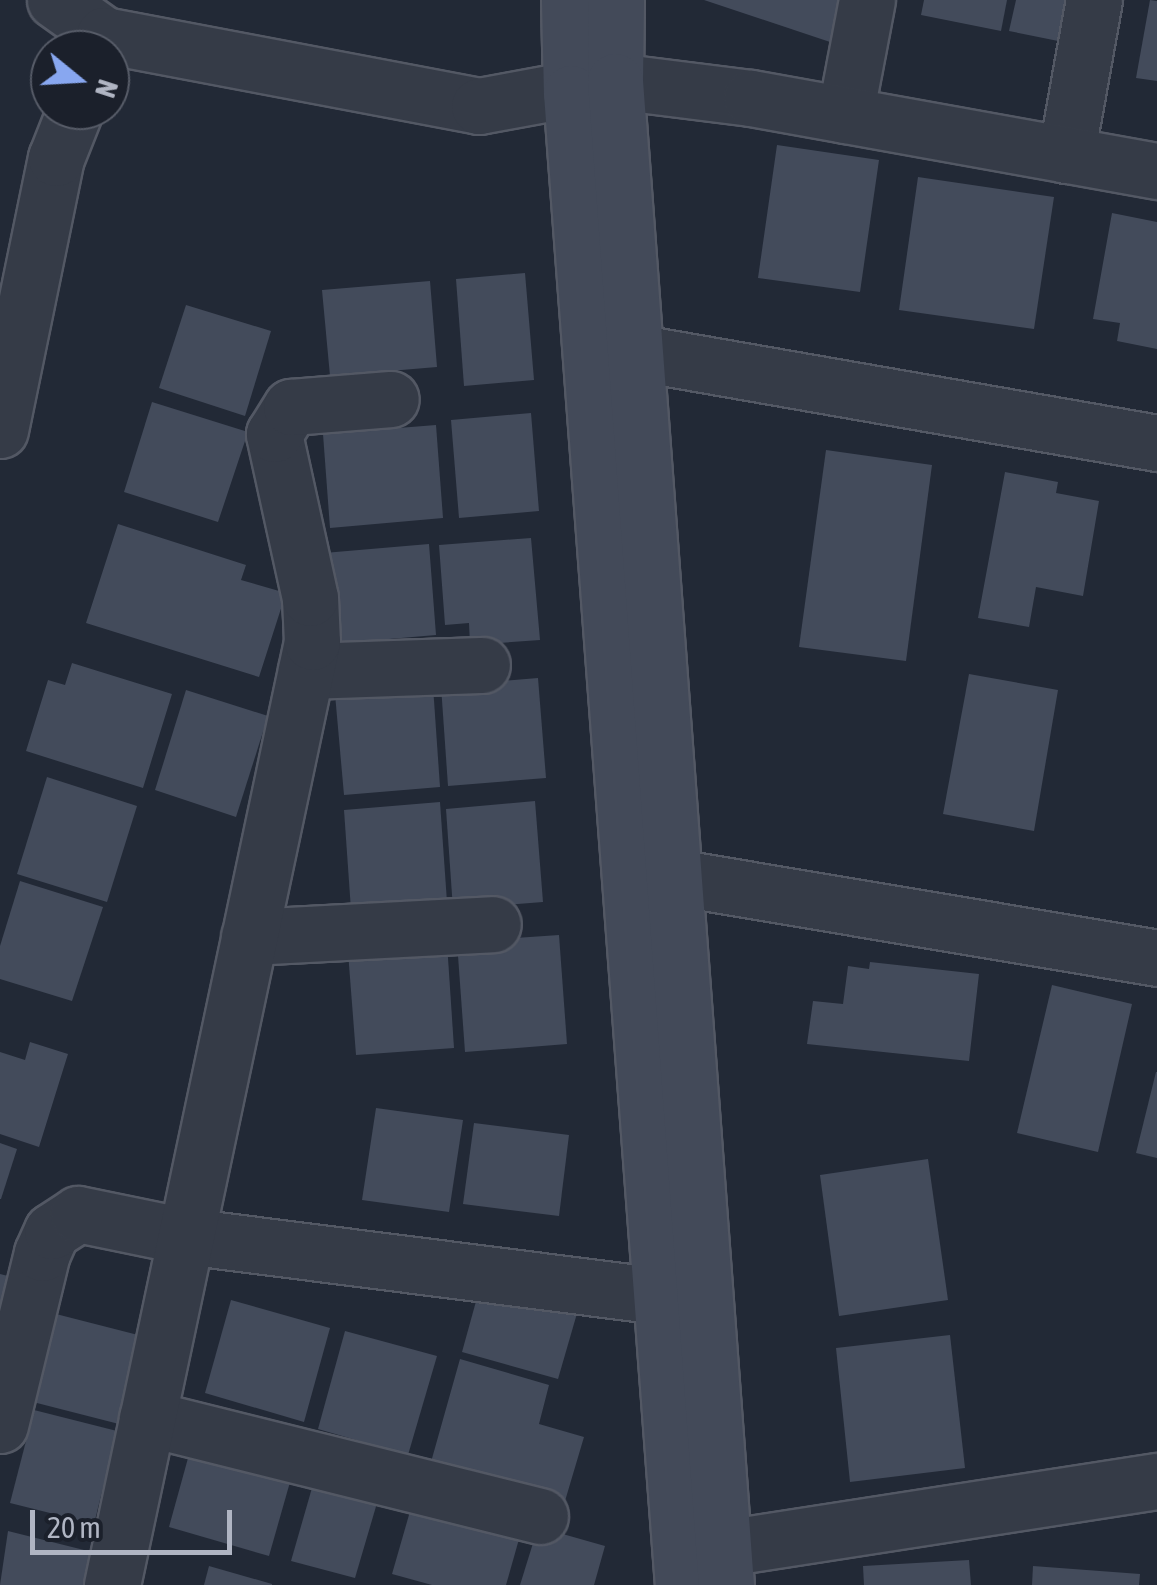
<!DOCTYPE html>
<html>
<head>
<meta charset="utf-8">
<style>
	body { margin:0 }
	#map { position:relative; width:1157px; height:1585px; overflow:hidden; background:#222936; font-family:"Asap Condensed",sans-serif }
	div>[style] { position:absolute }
	.building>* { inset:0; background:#434b5b }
	.roads { filter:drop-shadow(2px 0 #535864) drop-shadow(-2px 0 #535864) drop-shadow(0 2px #535864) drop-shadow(0 -2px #535864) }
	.minor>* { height:55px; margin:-27.5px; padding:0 27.5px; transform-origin:27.5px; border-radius:27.5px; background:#353b47 }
	.tertiary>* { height:55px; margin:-27.5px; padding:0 27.5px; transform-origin:27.5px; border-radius:27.5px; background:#353b47 }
	.secondary>* { height:55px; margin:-27.5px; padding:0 27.5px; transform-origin:27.5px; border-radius:27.5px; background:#434a59 }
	span { translate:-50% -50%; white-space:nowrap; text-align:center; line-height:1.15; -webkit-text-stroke:8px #1b202b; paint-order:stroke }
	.north { position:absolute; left:30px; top:30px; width:100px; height:100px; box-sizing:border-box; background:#1b202b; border:2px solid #575c68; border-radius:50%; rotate:108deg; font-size:28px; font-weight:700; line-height:40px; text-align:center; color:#b0b5c3 }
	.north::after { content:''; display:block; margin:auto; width:35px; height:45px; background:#88a7f0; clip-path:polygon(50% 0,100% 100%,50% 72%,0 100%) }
	.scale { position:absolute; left:30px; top:1510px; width:202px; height:45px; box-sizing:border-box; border:5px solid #b0b5c3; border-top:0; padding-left:12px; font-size:30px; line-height:35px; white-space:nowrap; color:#b0b5c3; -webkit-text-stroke:8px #1b202b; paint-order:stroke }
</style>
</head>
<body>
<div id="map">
	<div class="building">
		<i style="clip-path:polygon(704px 0,859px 0,845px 47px)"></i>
		<i style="clip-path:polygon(924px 0,1007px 0,1001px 31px,921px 15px)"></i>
		<i style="clip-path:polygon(1016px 0,1088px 0,1078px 45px,1009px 31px)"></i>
		<i style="clip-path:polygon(1150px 0,1157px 1px,1157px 81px,1136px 78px)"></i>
		<i style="clip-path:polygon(777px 145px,879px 160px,860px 292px,758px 278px)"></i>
		<i style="clip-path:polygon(918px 177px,1054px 197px,1034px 329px,899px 310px)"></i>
		<i style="clip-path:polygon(1112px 213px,1157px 222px,1157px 349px,1117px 341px,1120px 323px,1093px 319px)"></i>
		<i style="clip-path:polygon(525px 273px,534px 380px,464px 386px,456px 279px)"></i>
		<i style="clip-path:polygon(430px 281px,437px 367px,330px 376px,322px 290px)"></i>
		<i style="clip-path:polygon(186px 305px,271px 331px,245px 416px,159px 388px)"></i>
		<i style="clip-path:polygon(152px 402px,248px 432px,218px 522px,124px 492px)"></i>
		<i style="clip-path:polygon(531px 413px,539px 511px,459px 518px,451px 420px)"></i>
		<i style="clip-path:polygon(436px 425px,443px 518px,330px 528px,323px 434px)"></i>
		<i style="clip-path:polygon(826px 450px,932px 465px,906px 661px,799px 647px)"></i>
		<i style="clip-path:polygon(1005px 472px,1058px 482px,1056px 493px,1099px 501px,1083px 596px,1036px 587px,1029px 627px,978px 618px)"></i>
		<i style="clip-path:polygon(118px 524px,246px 565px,241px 580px,286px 593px,259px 677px,86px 623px)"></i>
		<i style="clip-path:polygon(531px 538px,540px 640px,470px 645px,469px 623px,445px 625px,439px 545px)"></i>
		<i style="clip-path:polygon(429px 544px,436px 635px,331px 644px,324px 553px)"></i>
		<i style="clip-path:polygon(72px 663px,172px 694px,143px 788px,26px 751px,48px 680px,65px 685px)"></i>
		<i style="clip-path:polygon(969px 674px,1058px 690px,1034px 831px,943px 814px)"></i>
		<i style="clip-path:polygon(538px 678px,546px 778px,448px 786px,441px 686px)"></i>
		<i style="clip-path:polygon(433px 686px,440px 787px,344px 795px,335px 694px)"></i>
		<i style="clip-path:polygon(186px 690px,268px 716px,236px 817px,155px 790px)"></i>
		<i style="clip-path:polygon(47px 777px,137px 806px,107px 902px,17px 874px)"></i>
		<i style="clip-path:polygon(535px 801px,543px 902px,453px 909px,446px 809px)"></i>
		<i style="clip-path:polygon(440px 802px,447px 902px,351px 910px,344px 810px)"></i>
		<i style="clip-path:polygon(20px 881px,103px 907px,72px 1001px,0 979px,0 946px)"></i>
		<i style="clip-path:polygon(559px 935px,567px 1044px,465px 1052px,457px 942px)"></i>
		<i style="clip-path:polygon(447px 943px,454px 1048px,356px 1055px,348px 952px)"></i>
		<i style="clip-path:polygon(870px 962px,979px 974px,969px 1061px,807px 1044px,813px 1001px,843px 1004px,848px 966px,869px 969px)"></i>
		<i style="clip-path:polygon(1052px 985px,1132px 1004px,1098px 1152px,1017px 1133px)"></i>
		<i style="clip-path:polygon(30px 1042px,68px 1054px,39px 1147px,0 1134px,0 1052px,25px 1060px)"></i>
		<i style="clip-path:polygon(1156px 1072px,1157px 1072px,1157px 1158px,1136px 1153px)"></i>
		<i style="clip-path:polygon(376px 1108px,463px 1120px,449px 1212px,362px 1200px)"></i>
		<i style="clip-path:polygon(474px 1123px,569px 1135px,559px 1216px,463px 1204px)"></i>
		<i style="clip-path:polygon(0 1143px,17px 1149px,1px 1199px,0 1199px)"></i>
		<i style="clip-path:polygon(928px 1159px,948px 1300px,839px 1316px,820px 1175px)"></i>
		<i style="clip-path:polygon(0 1274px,12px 1277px,0 1320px)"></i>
		<i style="clip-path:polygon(483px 1276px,580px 1303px,558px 1379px,462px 1352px)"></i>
		<i style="clip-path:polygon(231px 1300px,330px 1328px,304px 1422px,205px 1393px)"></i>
		<i style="clip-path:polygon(56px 1314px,142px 1336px,119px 1424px,33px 1402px)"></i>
		<i style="clip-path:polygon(345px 1331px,437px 1356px,408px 1455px,318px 1429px)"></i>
		<i style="clip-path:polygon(950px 1335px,965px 1468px,850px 1482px,836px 1348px)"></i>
		<i style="clip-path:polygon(460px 1359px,549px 1385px,539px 1424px,584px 1437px,565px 1501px,431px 1462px)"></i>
		<i style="clip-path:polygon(34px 1410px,117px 1431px,94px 1524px,10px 1503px)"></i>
		<i style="clip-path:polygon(193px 1440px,294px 1468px,269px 1556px,169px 1527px)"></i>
		<i style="clip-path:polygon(318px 1467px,382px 1486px,355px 1578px,291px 1561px)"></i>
		<i style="clip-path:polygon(415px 1494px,523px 1525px,506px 1585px,432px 1585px,392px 1574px)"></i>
		<i style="clip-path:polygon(538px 1527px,605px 1546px,594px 1585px,520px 1585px)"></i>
		<i style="clip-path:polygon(8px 1531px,104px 1555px,96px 1585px,0 1585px)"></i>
		<i style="clip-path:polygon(969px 1560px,971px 1585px,864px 1585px,863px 1566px)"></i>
		<i style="clip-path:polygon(209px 1566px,272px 1584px,272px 1585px,204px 1585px)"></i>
		<i style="clip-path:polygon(1033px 1566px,1140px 1574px,1139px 1585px,1032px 1585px)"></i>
	</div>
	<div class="roads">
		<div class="minor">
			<i style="left:845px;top:115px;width:117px;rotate:-79.2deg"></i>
			<i style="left:1066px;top:155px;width:158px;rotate:-79.8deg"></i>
			<i style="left:634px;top:352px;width:531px;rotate:9.87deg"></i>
			<i style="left:306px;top:671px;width:176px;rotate:-2deg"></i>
			<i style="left:674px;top:877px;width:490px;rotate:9.5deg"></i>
			<i style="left:249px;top:937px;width:244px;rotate:-3deg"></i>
			<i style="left:147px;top:1418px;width:405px;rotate:14deg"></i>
			<i style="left:0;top:1425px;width:177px;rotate:-76.3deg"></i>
			<i style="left:42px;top:1253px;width:24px;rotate:-66deg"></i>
			<i style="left:52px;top:1231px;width:31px;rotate:-33deg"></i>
			<i style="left:78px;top:1214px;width:109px;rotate:11.6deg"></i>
			<i style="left:185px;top:1236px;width:480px;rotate:7.2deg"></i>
			<i style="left:724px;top:1548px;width:438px;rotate:-8.8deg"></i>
			<i style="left:112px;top:1585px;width:964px;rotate:-78.03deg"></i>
			<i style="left:312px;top:642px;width:44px;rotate:-92.6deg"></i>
			<i style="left:310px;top:598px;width:168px;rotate:-102.4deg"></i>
			<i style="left:274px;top:434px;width:32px;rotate:-58deg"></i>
			<i style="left:291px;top:407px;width:100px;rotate:-4.6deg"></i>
		</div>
		<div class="tertiary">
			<i style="left:55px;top:0;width:60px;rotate:35.5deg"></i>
			<i style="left:104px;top:35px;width:382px;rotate:10.7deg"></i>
			<i style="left:479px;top:106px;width:138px;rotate:-10.4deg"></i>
			<i style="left:615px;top:81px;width:137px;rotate:7.1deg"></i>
			<i style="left:751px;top:98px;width:413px;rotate:10.2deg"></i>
			<i style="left:0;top:430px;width:278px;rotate:-78.4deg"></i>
			<i style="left:56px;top:158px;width:52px;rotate:-68.4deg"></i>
		</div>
		<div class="secondary">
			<i style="left:569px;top:0;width:93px;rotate:88.8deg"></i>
			<i style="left:571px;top:93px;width:1496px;rotate:85.71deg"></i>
			<i style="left:616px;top:0;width:81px;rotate:90.7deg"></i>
			<i style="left:615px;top:81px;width:1508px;rotate:85.78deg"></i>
		</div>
	</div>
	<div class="north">N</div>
	<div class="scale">20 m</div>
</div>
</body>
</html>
